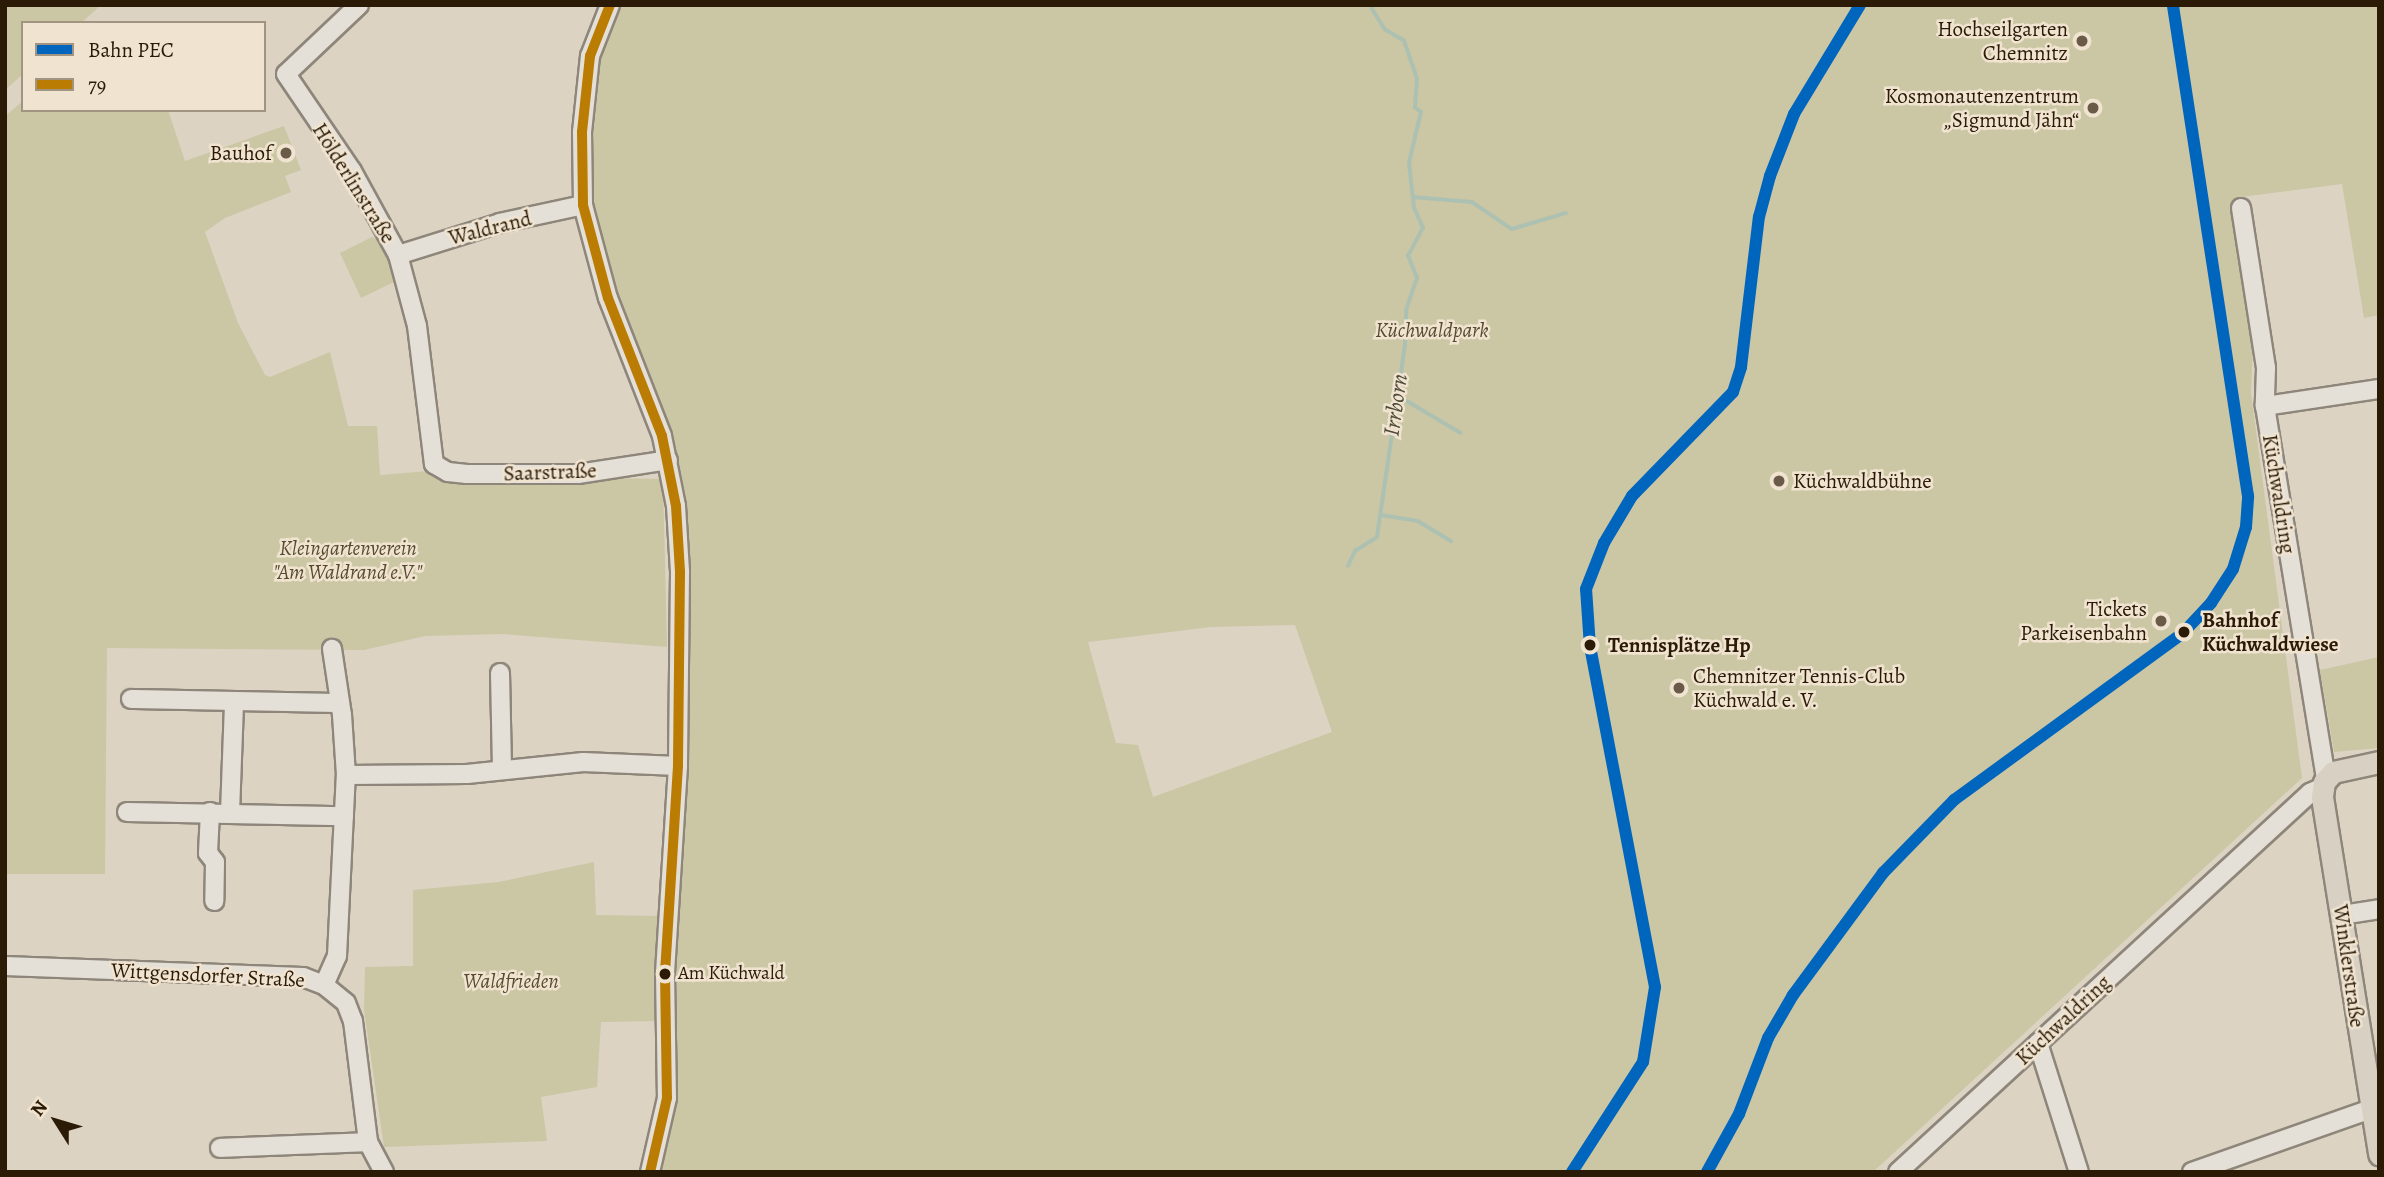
<!DOCTYPE html>
<html>
<head>
<meta charset="utf-8">
<style>
	body { margin:0 }
	#map { position:relative; width:2384px; height:1177px; overflow:hidden; background:#ddd3c3; font-family:Alegreya,serif }
	div>[style] { position:absolute }
	.green>* { inset:0; background:#cbc6a4 }
	.stream>* { height:3.5px; margin:-1.75px; padding:0 1.75px; transform-origin:1.75px; border-radius:1.75px; background:#adc1b2 }
	.roads { filter:drop-shadow(2px 0 #8e867a) drop-shadow(-2px 0 #8e867a) drop-shadow(0 2px #8e867a) drop-shadow(0 -2px #8e867a) }
	.minor>* { height:18px; margin:-9px; padding:0 9px; transform-origin:9px; border-radius:9px; background:#e5e0d7 }
	.major>* { height:21px; margin:-10.5px; padding:0 10.5px; transform-origin:10.5px; border-radius:10.5px; background:#d8d0c3 }
	.bus-1>* { height:10px; margin:-5px; padding:0 5px; transform-origin:5px; border-radius:5px; background:#ba7c02 }
	.rail-1>* { height:12px; margin:-6px; padding:0 6px; transform-origin:6px; border-radius:6px; background:#0065bd }
	.dots>* { width:19px; height:19px; translate:-50% -50%; box-sizing:border-box; border:4px solid #f0e4d1; border-radius:50% }
	span { translate:-50% -50%; white-space:nowrap; text-align:center; line-height:1.15; -webkit-text-stroke:5px #f0e4d1; paint-order:stroke }
	.bus-label { font-size:19px; color:#2b1b06 }
	.left { translate:0 -50%; text-align:left }
	.poi-label { font-size:21px; color:#2b1b06 }
	.right { translate:-100% -50%; text-align:right }
	.street-label { font-size:21px; color:#2b1b06 }
	.park-label { font-size:21px; color:#564b2e; font-style:italic }
	.stop-label { font-size:21px; color:#2b1b06; font-weight:700 }
	.water-label { font-size:23px; color:#4c4a37; font-style:italic }
	.frame { position:absolute; inset:0; border:7px solid #2b1b06; pointer-events:none }
	.legend { position:absolute; left:21px; top:21px; width:245px; height:91px; box-sizing:border-box; background:#f0e4d1; border:2px solid #a19480; margin:0; padding:9px 12px; list-style:none; font-size:21px; color:#2b1b06 }
	.legend li { display:flex; align-items:center; gap:14px; height:35px }
	.legend b { width:35px; border:2px solid #a19480 }
	.north { position:absolute; left:21px; top:1086px; width:70px; height:70px; -webkit-text-stroke:5px #f0e4d1; paint-order:stroke; rotate:307deg; font-size:19px; font-weight:700; line-height:28px; text-align:center; color:#2b1b06 }
	.north::after { content:''; display:block; margin:auto; width:24px; height:32px; background:#2b1b06; clip-path:polygon(50% 0,100% 100%,50% 72%,0 100%) }
</style>
</head>
<body>
<div id="map">
	<div class="green">
		<i style="clip-path:polygon(5px 5px,101px 5px,81px 23px,23px 23px,23px 74px,5px 90px)"></i>
		<i style="clip-path:polygon(evenodd,614px 5px,2379px 5px,2379px 315px,2364px 318px,2342px 184px,2241px 197px,2236px 207px,2254px 320px,2251px 393px,2302px 778px,1873px 1172px,656px 1172px,677px 1095px,672px 1022px,682px 507px,586px 208px,595px 56px,614px 5px,1295px 625px,1332px 732px,1153px 797px,1138px 745px,1116px 743px,1088px 642px,1211px 627px,1295px 625px)"></i>
		<i style="clip-path:polygon(23px 101px,23px 110px,168px 110px,185px 161px,284px 126px,301px 170px,285px 176px,291px 192px,225px 218px,205px 232px,238px 323px,265px 375px,270px 377px,330px 352px,348px 426px,377px 426px,380px 475px,429px 471px,505px 477px,663px 479px,667px 647px,503px 634px,425px 636px,364px 650px,107px 648px,105px 874px,5px 874px,5px 116px)"></i>
		<i style="clip-path:polygon(372px 237px,381px 241px,396px 281px,361px 298px,340px 253px)"></i>
		<i style="clip-path:polygon(2379px 657px,2379px 748px,2334px 752px,2320px 670px)"></i>
		<i style="clip-path:polygon(594px 862px,596px 915px,660px 916px,657px 1021px,601px 1022px,597px 1087px,541px 1097px,547px 1141px,384px 1147px,364px 1010px,365px 967px,413px 966px,413px 890px,499px 882px)"></i>
	</div>
	<div class="stream">
		<i style="left:1413px;top:197px;width:59px;rotate:4.8deg"></i>
		<i style="left:1472px;top:202px;width:48px;rotate:34deg"></i>
		<i style="left:1512px;top:229px;width:56px;rotate:-16.5deg"></i>
		<i style="left:1397px;top:395px;width:74px;rotate:30.7deg"></i>
		<i style="left:1381px;top:515px;width:37px;rotate:9deg"></i>
		<i style="left:1418px;top:521px;width:39px;rotate:31deg"></i>
		<i style="left:1348px;top:566px;width:17px;rotate:-65deg"></i>
		<i style="left:1355px;top:551px;width:26px;rotate:-32deg"></i>
		<i style="left:1377px;top:537px;width:193px;rotate:-81.7deg"></i>
		<i style="left:1405px;top:346px;width:36px;rotate:-88deg"></i>
		<i style="left:1406px;top:310px;width:34px;rotate:-71deg"></i>
		<i style="left:1417px;top:278px;width:24px;rotate:-112deg"></i>
		<i style="left:1408px;top:256px;width:32px;rotate:-62deg"></i>
		<i style="left:1423px;top:228px;width:22px;rotate:-114deg"></i>
		<i style="left:1414px;top:208px;width:45px;rotate:-96.3deg"></i>
		<i style="left:1409px;top:163px;width:52px;rotate:-76.8deg"></i>
		<i style="left:1421px;top:112px;width:7px;rotate:-146deg"></i>
		<i style="left:1415px;top:108px;width:29px;rotate:-86deg"></i>
		<i style="left:1417px;top:79px;width:40px;rotate:-108.9deg"></i>
		<i style="left:1404px;top:41px;width:22px;rotate:-150deg"></i>
		<i style="left:1385px;top:30px;width:25px;rotate:-122deg"></i>
	</div>
	<div class="roads">
		<div class="minor">
			<i style="left:359px;top:5px;width:100px;rotate:136.6deg"></i>
			<i style="left:286px;top:74px;width:117px;rotate:55.8deg"></i>
			<i style="left:352px;top:171px;width:96px;rotate:61.3deg"></i>
			<i style="left:398px;top:255px;width:73px;rotate:75deg"></i>
			<i style="left:417px;top:326px;width:139px;rotate:83deg"></i>
			<i style="left:434px;top:464px;width:16px;rotate:30deg"></i>
			<i style="left:448px;top:472px;width:19px;rotate:6deg"></i>
			<i style="left:467px;top:474px;width:111px"></i>
			<i style="left:578px;top:474px;width:91px;rotate:-8.8deg"></i>
			<i style="left:610px;top:5px;width:55px;rotate:111.4deg"></i>
			<i style="left:590px;top:56px;width:76px;rotate:96deg"></i>
			<i style="left:582px;top:132px;width:73px;rotate:89.2deg"></i>
			<i style="left:583px;top:205px;width:96px;rotate:75deg"></i>
			<i style="left:608px;top:298px;width:148px;rotate:68.6deg"></i>
			<i style="left:662px;top:436px;width:71px;rotate:78.7deg"></i>
			<i style="left:676px;top:506px;width:66px;rotate:86.5deg"></i>
			<i style="left:680px;top:572px;width:194px;rotate:90.6deg"></i>
			<i style="left:678px;top:766px;width:207px;rotate:93.6deg"></i>
			<i style="left:665px;top:973px;width:125px;rotate:89.1deg"></i>
			<i style="left:667px;top:1098px;width:76px;rotate:102.9deg"></i>
			<i style="left:2241px;top:208px;width:162px;rotate:81.1deg"></i>
			<i style="left:2266px;top:368px;width:38px;rotate:92deg"></i>
			<i style="left:2265px;top:406px;width:376px;rotate:80.7deg"></i>
			<i style="left:398px;top:255px;width:107px;rotate:-17.4deg"></i>
			<i style="left:500px;top:223px;width:85px;rotate:-12.2deg"></i>
			<i style="left:2265px;top:406px;width:115px;rotate:-8.5deg"></i>
			<i style="left:500px;top:673px;width:97px;rotate:88.8deg"></i>
			<i style="left:131px;top:699px;width:209px;rotate:1.1deg"></i>
			<i style="left:346px;top:775px;width:121px;rotate:-0.5deg"></i>
			<i style="left:467px;top:774px;width:117px;rotate:-5.9deg"></i>
			<i style="left:583px;top:762px;width:95px;rotate:2.4deg"></i>
			<i style="left:127px;top:812px;width:217px;rotate:1.1deg"></i>
			<i style="left:210px;top:812px;width:41px;rotate:92.8deg"></i>
			<i style="left:208px;top:853px;width:11px;rotate:52deg"></i>
			<i style="left:215px;top:862px;width:39px;rotate:91deg"></i>
			<i style="left:230px;top:813px;width:111px;rotate:-87.9deg"></i>
			<i style="left:2342px;top:915px;width:37px;rotate:-9deg"></i>
			<i style="left:5px;top:966px;width:298px;rotate:2.1deg"></i>
			<i style="left:303px;top:977px;width:22px;rotate:21deg"></i>
			<i style="left:324px;top:985px;width:28px;rotate:39deg"></i>
			<i style="left:346px;top:1003px;width:19px;rotate:69deg"></i>
			<i style="left:353px;top:1021px;width:122px;rotate:82.9deg"></i>
			<i style="left:368px;top:1142px;width:34px;rotate:62deg"></i>
			<i style="left:324px;top:985px;width:32px;rotate:-66deg"></i>
			<i style="left:337px;top:956px;width:181px;rotate:-87.2deg"></i>
			<i style="left:346px;top:775px;width:60px;rotate:-93.8deg"></i>
			<i style="left:342px;top:715px;width:67px;rotate:-98.6deg"></i>
			<i style="left:2038px;top:1043px;width:135px;rotate:72.4deg"></i>
			<i style="left:220px;top:1148px;width:148px;rotate:-2.3deg"></i>
			<i style="left:1898px;top:1172px;width:560px;rotate:-42.61deg"></i>
			<i style="left:2310px;top:793px;width:14px;rotate:-25deg"></i>
			<i style="left:2192px;top:1172px;width:198px;rotate:-19.4deg"></i>
		</div>
		<div class="major">
			<i style="left:2379px;top:762px;width:47px;rotate:167.7deg"></i>
			<i style="left:2333px;top:772px;width:13px;rotate:132deg"></i>
			<i style="left:2324px;top:782px;width:15px;rotate:98deg"></i>
			<i style="left:2322px;top:797px;width:362px;rotate:80.9deg"></i>
		</div>
	</div>
	<div class="bus-1">
		<i style="left:610px;top:5px;width:55px;rotate:111.4deg"></i>
		<i style="left:590px;top:56px;width:76px;rotate:96deg"></i>
		<i style="left:582px;top:132px;width:73px;rotate:89.2deg"></i>
		<i style="left:583px;top:205px;width:96px;rotate:75deg"></i>
		<i style="left:608px;top:298px;width:148px;rotate:68.6deg"></i>
		<i style="left:662px;top:436px;width:71px;rotate:78.7deg"></i>
		<i style="left:676px;top:506px;width:66px;rotate:86.5deg"></i>
		<i style="left:680px;top:572px;width:194px;rotate:90.6deg"></i>
		<i style="left:678px;top:766px;width:207px;rotate:93.6deg"></i>
		<i style="left:665px;top:973px;width:125px;rotate:89.1deg"></i>
		<i style="left:667px;top:1098px;width:76px;rotate:102.9deg"></i>
	</div>
	<div class="rail-1">
		<i style="left:1572px;top:1172px;width:131px;rotate:-57.2deg"></i>
		<i style="left:1643px;top:1062px;width:76px;rotate:-80.9deg"></i>
		<i style="left:1655px;top:987px;width:346px;rotate:-100.8deg"></i>
		<i style="left:1590px;top:647px;width:58px;rotate:-93.9deg"></i>
		<i style="left:1586px;top:589px;width:49px;rotate:-68.6deg"></i>
		<i style="left:1604px;top:543px;width:55px;rotate:-59.2deg"></i>
		<i style="left:1632px;top:496px;width:145px;rotate:-45.8deg"></i>
		<i style="left:1733px;top:392px;width:26px;rotate:-72deg"></i>
		<i style="left:1741px;top:367px;width:151px;rotate:-83.2deg"></i>
		<i style="left:1759px;top:217px;width:42px;rotate:-75deg"></i>
		<i style="left:1770px;top:176px;width:66px;rotate:-68.8deg"></i>
		<i style="left:1794px;top:114px;width:127px;rotate:-58.8deg"></i>
		<i style="left:1707px;top:1172px;width:66px;rotate:-61.1deg"></i>
		<i style="left:1739px;top:1114px;width:81px;rotate:-69.1deg"></i>
		<i style="left:1768px;top:1038px;width:50px;rotate:-59.8deg"></i>
		<i style="left:1793px;top:995px;width:152px;rotate:-53.6deg"></i>
		<i style="left:1883px;top:873px;width:102px;rotate:-45.8deg"></i>
		<i style="left:1954px;top:800px;width:282px;rotate:-36.1deg"></i>
		<i style="left:2182px;top:634px;width:42px;rotate:-46.9deg"></i>
		<i style="left:2211px;top:603px;width:40px;rotate:-57.1deg"></i>
		<i style="left:2233px;top:569px;width:44px;rotate:-72.8deg"></i>
		<i style="left:2246px;top:527px;width:31px;rotate:-86deg"></i>
		<i style="left:2248px;top:496px;width:497px;rotate:-98.7deg"></i>
	</div>
	<div class="dots">
		<i style="left:2082px;top:41px;background:#695b48"></i>
		<i style="left:2093px;top:108px;background:#695b48"></i>
		<i style="left:286px;top:153px;background:#695b48"></i>
		<i style="left:1779px;top:481px;background:#695b48"></i>
		<i style="left:2161px;top:621px;background:#695b48"></i>
		<i style="left:2184px;top:632px;background:#2b1b06"></i>
		<i style="left:1590px;top:645px;background:#2b1b06"></i>
		<i style="left:1679px;top:688px;background:#695b48"></i>
		<i style="left:665px;top:974px;background:#2b1b06"></i>
	</div>
	<div class="bus-label">
		<span class="left" style="left:678px;top:974px">Am Küchwald</span>
	</div>
	<div class="poi-label">
		<span class="right" style="left:2068px;top:41px">Hochseilgarten<br>Chemnitz</span>
		<span class="right" style="left:2079px;top:108px">Kosmonautenzentrum<br>„Sigmund Jähn“</span>
		<span class="right" style="left:272px;top:153px">Bauhof</span>
		<span class="left" style="left:1793px;top:481px">Küchwaldbühne</span>
		<span class="right" style="left:2147px;top:621px">Tickets<br>Parkeisenbahn</span>
		<span class="left" style="left:1693px;top:688px">Chemnitzer Tennis-Club<br>Küchwald e. V.</span>
	</div>
	<div class="street-label">
		<span style="left:354px;top:183px;rotate:58deg">Hölderlinstraße</span>
		<span style="left:490px;top:228px;rotate:-14deg">Waldrand</span>
		<span style="left:550px;top:472px;rotate:-2deg">Saarstraße</span>
		<span style="left:2279px;top:494px;rotate:81deg">Küchwaldring</span>
		<span style="left:2349px;top:966px;rotate:82deg">Winklerstraße</span>
		<span style="left:208px;top:975px;rotate:3deg">Wittgensdorfer Straße</span>
		<span style="left:2063px;top:1020px;rotate:-43deg">Küchwaldring</span>
	</div>
	<div class="park-label">
		<span style="left:1432px;top:330px">Küchwaldpark</span>
		<span style="left:348px;top:560px">Kleingartenverein<br>"Am Waldrand e.V."</span>
		<span style="left:511px;top:981px">Waldfrieden</span>
	</div>
	<div class="stop-label">
		<span class="left" style="left:2202px;top:632px">Bahnhof<br>Küchwaldwiese</span>
		<span class="left" style="left:1608px;top:645px">Tennisplätze Hp</span>
	</div>
	<div class="water-label">
		<span style="left:1396px;top:405px;rotate:-82deg">Irrborn</span>
	</div>
	<div class="frame"></div>
	<ul class="legend">
	<li><b style="height:9px;background:#0065bd"></b>Bahn PEC</li>
	<li><b style="height:9px;background:#ba7c02"></b>79</li>
	</ul>
	<div class="north">N</div>
</div>
</body>
</html>
